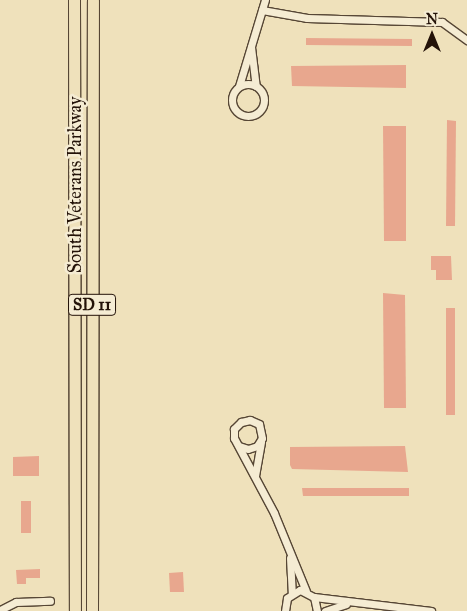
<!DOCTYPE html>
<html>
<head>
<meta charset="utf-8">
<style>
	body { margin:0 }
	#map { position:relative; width:467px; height:611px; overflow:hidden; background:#efe1bb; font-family:"IM FELL Great Primer",serif }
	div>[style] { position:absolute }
	.building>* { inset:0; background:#e8a78e }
	.roads { filter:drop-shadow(1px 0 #564635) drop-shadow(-1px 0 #564635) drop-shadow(0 1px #564635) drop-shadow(0 -1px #564635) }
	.minor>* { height:7px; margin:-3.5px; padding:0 3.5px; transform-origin:3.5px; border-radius:3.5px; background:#f5ecd3 }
	.minor>.ring { margin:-3.5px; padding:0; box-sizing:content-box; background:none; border:7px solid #f5ecd3; border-radius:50% }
	.trunk>* { height:11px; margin:-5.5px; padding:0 5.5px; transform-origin:5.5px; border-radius:5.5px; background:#efe1bb }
	span { translate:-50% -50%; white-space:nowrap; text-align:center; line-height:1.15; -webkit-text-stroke:5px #f5ecd3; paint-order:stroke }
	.shield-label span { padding:1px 4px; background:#f5ecd3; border:1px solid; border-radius:4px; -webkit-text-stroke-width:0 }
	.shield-label { font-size:16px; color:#231208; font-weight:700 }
	.street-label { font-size:18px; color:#231208 }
	.north { position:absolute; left:407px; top:10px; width:50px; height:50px; -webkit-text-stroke:4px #f5ecd3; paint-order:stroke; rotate:0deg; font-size:14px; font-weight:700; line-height:20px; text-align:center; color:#231208 }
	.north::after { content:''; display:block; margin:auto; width:18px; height:22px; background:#231208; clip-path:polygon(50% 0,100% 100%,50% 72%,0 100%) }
</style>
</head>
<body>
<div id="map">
	<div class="building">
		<i style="clip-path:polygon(306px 38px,412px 39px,412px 46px,306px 45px)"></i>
		<i style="clip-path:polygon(406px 65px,406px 88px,292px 86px,291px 66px)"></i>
		<i style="clip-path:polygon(447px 120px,456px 121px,455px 226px,446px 226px)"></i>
		<i style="clip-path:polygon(383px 126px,406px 126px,406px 241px,384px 241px)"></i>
		<i style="clip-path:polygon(431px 256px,451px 256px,452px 280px,436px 280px,436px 270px,431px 270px)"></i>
		<i style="clip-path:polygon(383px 293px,405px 295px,406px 408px,384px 408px)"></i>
		<i style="clip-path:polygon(446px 308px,455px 308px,455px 415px,446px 415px)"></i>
		<i style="clip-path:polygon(405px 446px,408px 472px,292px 469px,290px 465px,290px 447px)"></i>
		<i style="clip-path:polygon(39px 456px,39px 476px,13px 476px,13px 457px)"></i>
		<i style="clip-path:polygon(302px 488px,409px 488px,409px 496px,303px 496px)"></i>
		<i style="clip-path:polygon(21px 501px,31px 501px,31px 533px,21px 533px)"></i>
		<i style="clip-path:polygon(40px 569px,40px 578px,26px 578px,26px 584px,17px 584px,16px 570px)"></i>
		<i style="clip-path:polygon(183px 572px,184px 592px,170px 592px,169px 573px)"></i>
	</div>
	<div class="roads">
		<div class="minor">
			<i style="left:262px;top:10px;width:46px;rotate:10.1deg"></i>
			<i style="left:307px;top:18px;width:135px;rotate:1.7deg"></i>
			<i style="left:442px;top:22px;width:31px;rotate:36deg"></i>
			<i style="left:251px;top:47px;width:39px;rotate:83deg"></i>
			<i class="ring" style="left:232px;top:84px;width:25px;height:25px"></i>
			<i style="left:239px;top:86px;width:90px;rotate:-73.2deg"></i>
			<i style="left:239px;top:446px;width:9px;rotate:18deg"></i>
			<i style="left:248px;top:449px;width:9px;rotate:-18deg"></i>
			<i style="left:257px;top:446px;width:9px;rotate:-58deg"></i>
			<i style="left:262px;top:438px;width:14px;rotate:-102deg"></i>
			<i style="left:259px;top:424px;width:10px;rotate:-156deg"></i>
			<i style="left:250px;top:420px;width:9px;rotate:167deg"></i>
			<i style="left:241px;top:422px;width:10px;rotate:135deg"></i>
			<i style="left:234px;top:429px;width:9px;rotate:90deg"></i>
			<i style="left:234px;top:438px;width:85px;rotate:61.9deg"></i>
			<i style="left:274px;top:513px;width:84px;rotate:67.7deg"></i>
			<i style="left:255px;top:476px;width:35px;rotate:-80deg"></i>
			<i style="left:290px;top:558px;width:35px;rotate:87deg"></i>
			<i style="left:314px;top:597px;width:118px;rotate:6.8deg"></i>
			<i style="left:0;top:610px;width:18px;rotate:-27deg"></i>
			<i style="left:16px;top:602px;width:34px;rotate:-2deg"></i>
			<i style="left:285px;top:611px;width:13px;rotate:-81deg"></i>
			<i style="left:287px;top:598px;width:15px;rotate:-32deg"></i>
			<i style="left:300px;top:590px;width:16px;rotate:27deg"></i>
			<i style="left:314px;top:597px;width:14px;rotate:78deg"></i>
			<i style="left:325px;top:611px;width:22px;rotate:-18deg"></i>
		</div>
		<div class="trunk">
			<i style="left:74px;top:0;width:611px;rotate:89.91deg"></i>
			<i style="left:92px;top:611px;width:611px;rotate:-89.91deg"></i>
		</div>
	</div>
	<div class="shield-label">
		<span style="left:92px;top:305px">SD 11</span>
	</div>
	<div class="street-label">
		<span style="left:75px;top:185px;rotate:-90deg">South Veterans Parkway</span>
	</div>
	<div class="north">N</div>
</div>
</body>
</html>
